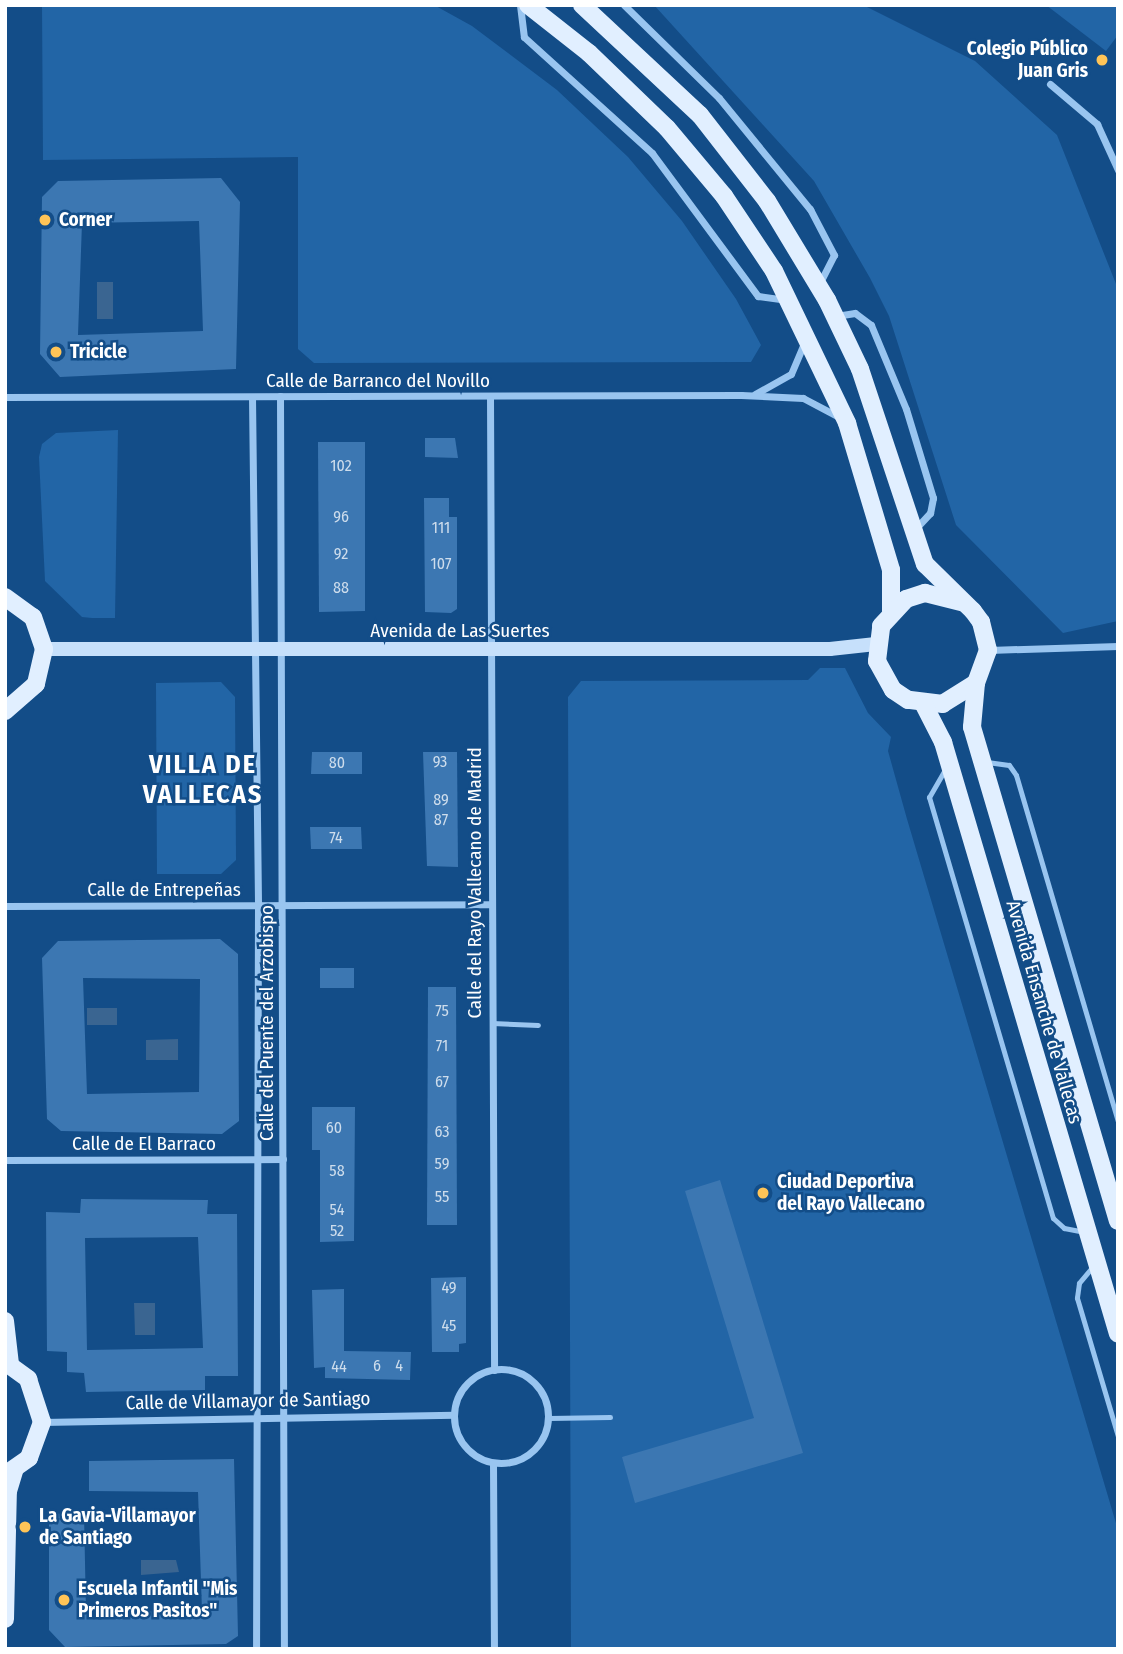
<!DOCTYPE html>
<html>
<head>
<meta charset="utf-8">
<style>
	body { margin:0 }
	#map { position:relative; width:1123px; height:1654px; overflow:hidden; background:#134d88; font-family:"Fira Sans Condensed",sans-serif }
	div>[style] { position:absolute }
	.green>* { inset:0; background:#2265a6 }
	.water>* { inset:0; background:#3a6591 }
	.building>* { inset:0; background:#3c77b2 }
	.service>* { height:5px; margin:-2.5px; padding:0 2.5px; transform-origin:2.5px; border-radius:2.5px; background:#99c5f0 }
	.minor>* { height:7px; margin:-3.5px; padding:0 3.5px; transform-origin:3.5px; border-radius:3.5px; background:#99c5f0 }
	.minor>.ring { margin:-3.5px; padding:0; box-sizing:content-box; background:none; border:7px solid #99c5f0; border-radius:50% }
	.secondary>* { height:14px; margin:-7px; padding:0 7px; transform-origin:7px; border-radius:7px; background:#c6e0fb }
	.primary>* { height:18px; margin:-9px; padding:0 9px; transform-origin:9px; border-radius:9px; background:#e1efff }
	.dots>* { width:19px; height:19px; translate:-50% -50%; box-sizing:border-box; border:4px solid #134d88; border-radius:50% }
	span { translate:-50% -50%; white-space:nowrap; text-align:center; line-height:1.15; -webkit-text-stroke:5px #134d88; paint-order:stroke }
	.number-label { font-size:16px; color:#ceddec }
	.number-label span { -webkit-text-stroke-width:0 }
	.poi-label { font-size:19px; color:#fff; font-weight:700 }
	.right { translate:-100% -50%; text-align:right }
	.left { translate:0 -50%; text-align:left }
	.street-label { font-size:19px; color:#fff }
	.district-label { font-size:26px; color:#fff; font-weight:700; letter-spacing:2px }
	.frame { position:absolute; inset:0; border:7px solid #fff; pointer-events:none }
</style>
</head>
<body>
<div id="map">
	<div class="green">
		<i style="clip-path:polygon(42px 5px,434px 5px,472px 26px,557px 90px,628px 157px,682px 221px,736px 299px,761px 345px,751px 362px,314px 363px,298px 349px,298px 157px,43px 160px)"></i>
		<i style="clip-path:polygon(654px 5px,863px 5px,975px 61px,1057px 135px,1118px 289px,1118px 621px,1063px 633px,956px 525px,889px 316px,870px 278px,814px 181px)"></i>
		<i style="clip-path:polygon(1046px 5px,1118px 5px,1118px 35px,1106px 51px)"></i>
		<i style="clip-path:polygon(118px 430px,115px 618px,92px 618px,82px 617px,45px 581px,39px 457px,42px 444px,56px 433px)"></i>
		<i style="clip-path:polygon(820px 668px,845px 668px,868px 713px,891px 737px,888px 751px,907px 819px,1118px 1530px,1118px 1649px,571px 1649px,568px 697px,581px 681px,808px 680px)"></i>
		<i style="clip-path:polygon(221px 682px,235px 697px,236px 860px,221px 874px,157px 874px,156px 683px)"></i>
	</div>
	<div class="water">
		<i style="clip-path:polygon(97px 282px,113px 282px,113px 319px,97px 319px)"></i>
		<i style="clip-path:polygon(87px 1008px,117px 1008px,117px 1025px,87px 1025px)"></i>
		<i style="clip-path:polygon(178px 1039px,178px 1060px,146px 1060px,146px 1040px)"></i>
		<i style="clip-path:polygon(134px 1303px,155px 1303px,155px 1335px,135px 1335px)"></i>
		<i style="clip-path:polygon(141px 1560px,176px 1560px,179px 1572px,141px 1575px)"></i>
	</div>
	<div class="building">
		<i style="clip-path:polygon(evenodd,221px 178px,240px 202px,236px 369px,60px 377px,40px 354px,42px 197px,58px 181px,221px 178px,199px 221px,203px 331px,78px 335px,82px 223px,199px 221px)"></i>
		<i style="clip-path:polygon(425px 438px,455px 438px,458px 458px,425px 457px)"></i>
		<i style="clip-path:polygon(318px 442px,365px 442px,365px 611px,319px 612px)"></i>
		<i style="clip-path:polygon(424px 498px,449px 498px,449px 517px,457px 517px,457px 609px,451px 613px,425px 612px)"></i>
		<i style="clip-path:polygon(312px 752px,362px 752px,362px 774px,311px 774px)"></i>
		<i style="clip-path:polygon(423px 752px,457px 752px,458px 867px,427px 866px)"></i>
		<i style="clip-path:polygon(310px 827px,361px 827px,362px 849px,311px 849px)"></i>
		<i style="clip-path:polygon(evenodd,220px 939px,238px 954px,239px 1121px,222px 1134px,61px 1131px,47px 1119px,42px 958px,58px 941px,220px 939px,83px 978px,200px 979px,199px 1092px,87px 1094px,83px 978px)"></i>
		<i style="clip-path:polygon(320px 968px,354px 968px,354px 988px,320px 988px)"></i>
		<i style="clip-path:polygon(428px 987px,456px 987px,457px 1225px,427px 1225px)"></i>
		<i style="clip-path:polygon(312px 1107px,355px 1107px,354px 1241px,320px 1242px,320px 1150px,312px 1150px)"></i>
		<i style="clip-path:polygon(720px 1180px,803px 1453px,635px 1503px,622px 1457px,754px 1418px,685px 1191px)"></i>
		<i style="clip-path:polygon(evenodd,81px 1199px,208px 1200px,207px 1214px,237px 1214px,238px 1376px,205px 1376px,205px 1390px,86px 1392px,84px 1373px,67px 1372px,67px 1352px,47px 1351px,46px 1212px,80px 1213px,81px 1199px,198px 1237px,203px 1348px,87px 1350px,85px 1238px,198px 1237px)"></i>
		<i style="clip-path:polygon(466px 1277px,466px 1343px,459px 1344px,459px 1352px,432px 1352px,431px 1278px)"></i>
		<i style="clip-path:polygon(344px 1289px,344px 1351px,411px 1352px,410px 1380px,325px 1378px,325px 1367px,314px 1368px,312px 1290px)"></i>
		<i style="clip-path:polygon(234px 1459px,238px 1636px,226px 1644px,65px 1647px,49px 1630px,49px 1514px,84px 1513px,86px 1612px,202px 1611px,198px 1492px,89px 1491px,89px 1461px)"></i>
	</div>
	<div class="service">
		<i style="left:987px;top:762px;width:22px;rotate:8deg"></i>
		<i style="left:1009px;top:765px;width:12px;rotate:55deg"></i>
		<i style="left:1016px;top:775px;width:361px;rotate:73.6deg"></i>
		<i style="left:947px;top:766px;width:36px;rotate:120deg"></i>
		<i style="left:929px;top:797px;width:439px;rotate:73.6deg"></i>
		<i style="left:1053px;top:1218px;width:15px;rotate:42deg"></i>
		<i style="left:1064px;top:1228px;width:21px;rotate:11deg"></i>
		<i style="left:492px;top:1023px;width:46px;rotate:2.5deg"></i>
		<i style="left:1094px;top:1265px;width:23px;rotate:130deg"></i>
		<i style="left:1079px;top:1283px;width:15px;rotate:98deg"></i>
		<i style="left:1077px;top:1298px;width:144px;rotate:73.5deg"></i>
		<i style="left:549px;top:1418px;width:61px;rotate:-0.9deg"></i>
	</div>
	<div class="minor">
		<i style="left:520px;top:5px;width:32px;rotate:83deg"></i>
		<i style="left:524px;top:37px;width:173px;rotate:42.2deg"></i>
		<i style="left:652px;top:153px;width:178px;rotate:53.5deg"></i>
		<i style="left:758px;top:296px;width:28px;rotate:8deg"></i>
		<i style="left:624px;top:5px;width:133px;rotate:44.4deg"></i>
		<i style="left:719px;top:98px;width:144px;rotate:50.7deg"></i>
		<i style="left:810px;top:209px;width:52px;rotate:62.4deg"></i>
		<i style="left:834px;top:255px;width:33px;rotate:117deg"></i>
		<i style="left:1050px;top:84px;width:62px;rotate:40.4deg"></i>
		<i style="left:1097px;top:124px;width:51px;rotate:65.5deg"></i>
		<i style="left:836px;top:316px;width:19px;rotate:-9deg"></i>
		<i style="left:855px;top:313px;width:20px;rotate:37deg"></i>
		<i style="left:871px;top:325px;width:91px;rotate:67.4deg"></i>
		<i style="left:906px;top:409px;width:93px;rotate:73.1deg"></i>
		<i style="left:933px;top:498px;width:15px;rotate:101deg"></i>
		<i style="left:930px;top:513px;width:23px;rotate:133deg"></i>
		<i style="left:755px;top:394px;width:41px;rotate:-29.1deg"></i>
		<i style="left:791px;top:374px;width:34px;rotate:-67deg"></i>
		<i style="left:280px;top:396px;width:1253px;rotate:89.82deg"></i>
		<i style="left:490px;top:396px;width:974px;rotate:89.76deg"></i>
		<i style="left:5px;top:397px;width:736px;rotate:-0.16deg"></i>
		<i style="left:741px;top:395px;width:62px;rotate:2.8deg"></i>
		<i style="left:803px;top:398px;width:41px;rotate:27.8deg"></i>
		<i style="left:252px;top:397px;width:508px;rotate:89.32deg"></i>
		<i style="left:258px;top:905px;width:744px;rotate:90.15deg"></i>
		<i style="left:989px;top:650px;width:129px;rotate:-1.8deg"></i>
		<i style="left:5px;top:906px;width:486px;rotate:-0.2deg"></i>
		<i style="left:5px;top:1160px;width:278px;rotate:-0.2deg"></i>
		<i class="ring" style="left:454px;top:1369px;width:87px;height:87px"></i>
		<i style="left:42px;top:1422px;width:412px;rotate:-1deg"></i>
		<i style="left:493px;top:1463px;width:186px;rotate:89.7deg"></i>
	</div>
	<div class="secondary">
		<i style="left:44px;top:649px;width:786px"></i>
		<i style="left:830px;top:649px;width:46px;rotate:-6.2deg"></i>
	</div>
	<div class="primary">
		<i style="left:528px;top:5px;width:78px;rotate:38.2deg"></i>
		<i style="left:589px;top:53px;width:108px;rotate:43.9deg"></i>
		<i style="left:667px;top:128px;width:89px;rotate:50deg"></i>
		<i style="left:724px;top:196px;width:90px;rotate:56.3deg"></i>
		<i style="left:774px;top:271px;width:169px;rotate:64.3deg"></i>
		<i style="left:847px;top:423px;width:153px;rotate:73.3deg"></i>
		<i style="left:891px;top:570px;width:41px;rotate:90deg"></i>
		<i style="left:582px;top:5px;width:161px;rotate:43deg"></i>
		<i style="left:700px;top:115px;width:109px;rotate:52.1deg"></i>
		<i style="left:767px;top:201px;width:116px;rotate:58.8deg"></i>
		<i style="left:827px;top:300px;width:76px;rotate:64.4deg"></i>
		<i style="left:860px;top:369px;width:206px;rotate:71.6deg"></i>
		<i style="left:925px;top:564px;width:67px;rotate:44.4deg"></i>
		<i style="left:973px;top:611px;width:14px;rotate:54deg"></i>
		<i style="left:981px;top:622px;width:29px;rotate:76deg"></i>
		<i style="left:988px;top:650px;width:35px;rotate:110deg"></i>
		<i style="left:976px;top:683px;width:39px;rotate:148deg"></i>
		<i style="left:943px;top:704px;width:35px;rotate:-173deg"></i>
		<i style="left:908px;top:700px;width:18px;rotate:-146deg"></i>
		<i style="left:893px;top:690px;width:33px;rotate:-119deg"></i>
		<i style="left:877px;top:661px;width:35px;rotate:-83deg"></i>
		<i style="left:881px;top:626px;width:37px;rotate:-47deg"></i>
		<i style="left:906px;top:599px;width:20px;rotate:-18deg"></i>
		<i style="left:925px;top:593px;width:38px;rotate:14deg"></i>
		<i style="left:5px;top:597px;width:34px;rotate:36deg"></i>
		<i style="left:33px;top:617px;width:34px;rotate:71deg"></i>
		<i style="left:44px;top:649px;width:36px;rotate:103deg"></i>
		<i style="left:36px;top:684px;width:41px;rotate:138.9deg"></i>
		<i style="left:976px;top:683px;width:44px;rotate:95.2deg"></i>
		<i style="left:972px;top:727px;width:515px;rotate:73.54deg"></i>
		<i style="left:924px;top:705px;width:42px;rotate:62.8deg"></i>
		<i style="left:943px;top:742px;width:617px;rotate:73.53deg"></i>
		<i style="left:5px;top:1321px;width:43px;rotate:83.4deg"></i>
		<i style="left:5px;top:1362px;width:29px;rotate:36deg"></i>
		<i style="left:28px;top:1379px;width:45px;rotate:72deg"></i>
		<i style="left:42px;top:1422px;width:38px;rotate:110deg"></i>
		<i style="left:29px;top:1458px;width:29px;rotate:145deg"></i>
		<i style="left:5px;top:1619px;width:128px;rotate:-88.7deg"></i>
		<i style="left:8px;top:1491px;width:21px;rotate:-73deg"></i>
	</div>
	<div class="dots">
		<i style="left:1102px;top:60px;background:#ffc457"></i>
		<i style="left:45px;top:220px;background:#ffc457"></i>
		<i style="left:56px;top:352px;background:#ffc457"></i>
		<i style="left:763px;top:1193px;background:#ffc457"></i>
		<i style="left:25px;top:1527px;background:#ffc457"></i>
		<i style="left:64px;top:1600px;background:#ffc457"></i>
	</div>
	<div class="number-label">
		<span style="left:341px;top:466px">102</span>
		<span style="left:341px;top:517px">96</span>
		<span style="left:441px;top:528px">111</span>
		<span style="left:341px;top:554px">92</span>
		<span style="left:441px;top:564px">107</span>
		<span style="left:341px;top:588px">88</span>
		<span style="left:440px;top:762px">93</span>
		<span style="left:337px;top:763px">80</span>
		<span style="left:441px;top:800px">89</span>
		<span style="left:441px;top:820px">87</span>
		<span style="left:336px;top:838px">74</span>
		<span style="left:442px;top:1011px">75</span>
		<span style="left:442px;top:1046px">71</span>
		<span style="left:442px;top:1082px">67</span>
		<span style="left:334px;top:1128px">60</span>
		<span style="left:442px;top:1132px">63</span>
		<span style="left:442px;top:1164px">59</span>
		<span style="left:337px;top:1171px">58</span>
		<span style="left:442px;top:1197px">55</span>
		<span style="left:337px;top:1210px">54</span>
		<span style="left:337px;top:1231px">52</span>
		<span style="left:449px;top:1288px">49</span>
		<span style="left:449px;top:1326px">45</span>
		<span style="left:377px;top:1366px">6</span>
		<span style="left:399px;top:1366px">4</span>
		<span style="left:339px;top:1367px">44</span>
	</div>
	<div class="poi-label">
		<span class="right" style="left:1088px;top:60px">Colegio Público<br>Juan Gris</span>
		<span class="left" style="left:59px;top:220px">Corner</span>
		<span class="left" style="left:70px;top:352px">Tricicle</span>
		<span class="left" style="left:777px;top:1193px">Ciudad Deportiva<br>del Rayo Vallecano</span>
		<span class="left" style="left:39px;top:1527px">La Gavia-Villamayor<br>de Santiago</span>
		<span class="left" style="left:78px;top:1600px">Escuela Infantil "Mis<br>Primeros Pasitos"</span>
	</div>
	<div class="street-label">
		<span style="left:378px;top:381px">Calle de Barranco del Novillo</span>
		<span style="left:460px;top:631px">Avenida de Las Suertes</span>
		<span style="left:475px;top:883px;rotate:-90deg">Calle del Rayo Vallecano de Madrid</span>
		<span style="left:164px;top:890px">Calle de Entrepeñas</span>
		<span style="left:1044px;top:1012px;rotate:74deg">Avenida Ensanche de Vallecas</span>
		<span style="left:267px;top:1023px;rotate:-90deg">Calle del Puente del Arzobispo</span>
		<span style="left:144px;top:1144px">Calle de El Barraco</span>
		<span style="left:248px;top:1401px;rotate:-1deg">Calle de Villamayor de Santiago</span>
	</div>
	<div class="district-label">
		<span style="left:203px;top:780px">VILLA DE<br>VALLECAS</span>
	</div>
	<div class="frame"></div>
</div>
</body>
</html>
